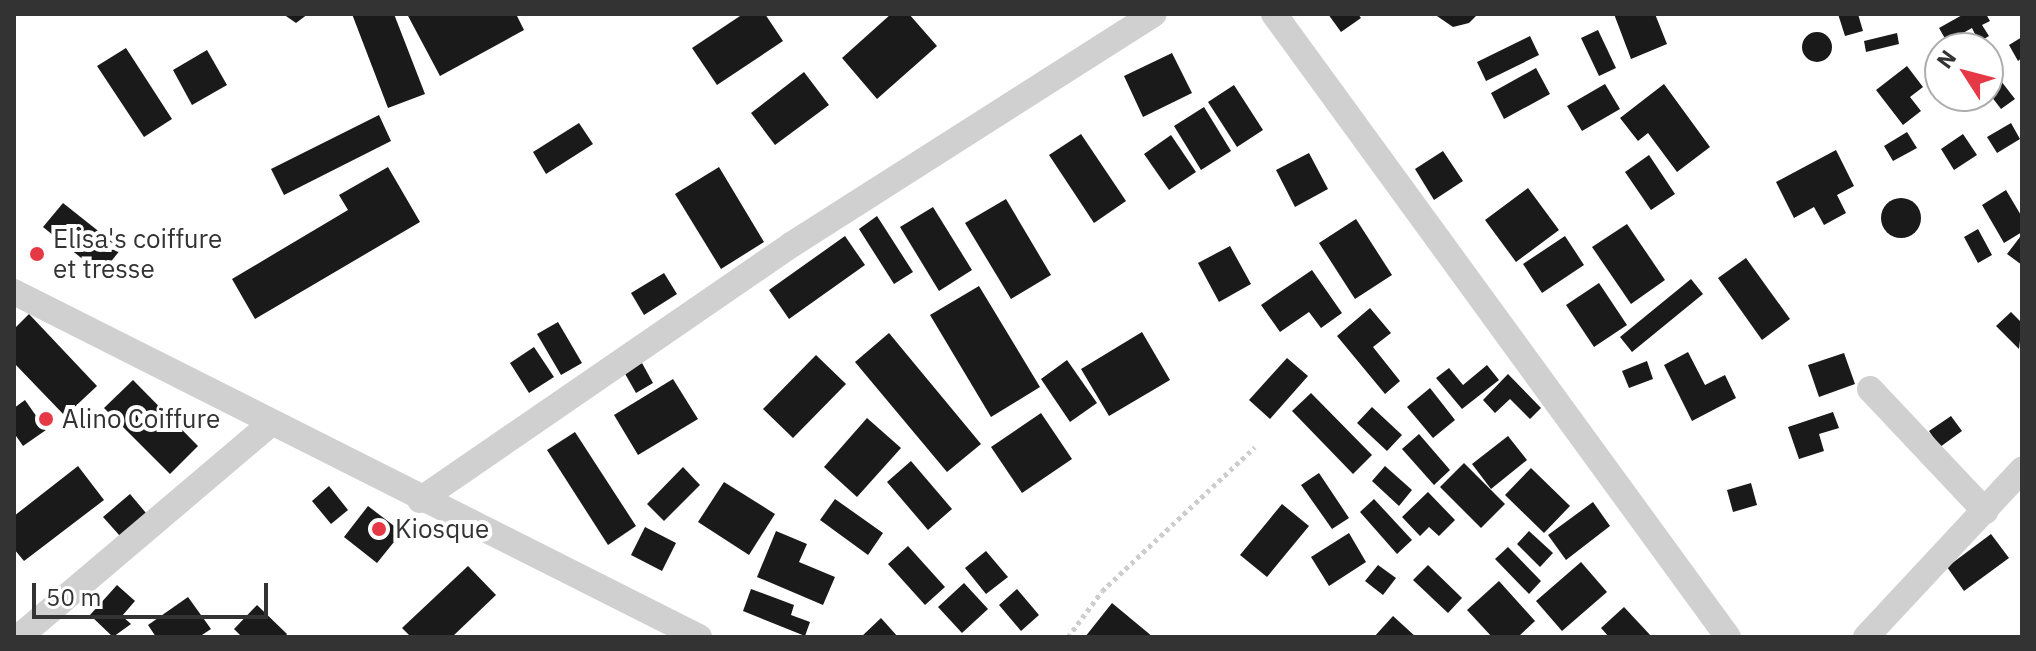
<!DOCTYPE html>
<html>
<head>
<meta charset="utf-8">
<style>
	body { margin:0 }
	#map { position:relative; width:2036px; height:651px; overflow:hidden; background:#fff; font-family:"IBM Plex Sans",sans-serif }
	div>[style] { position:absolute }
	.building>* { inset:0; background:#1a1a1a }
	.round { border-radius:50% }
	.path>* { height:5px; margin-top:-2.5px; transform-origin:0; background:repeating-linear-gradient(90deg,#cdcdcd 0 4px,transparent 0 8px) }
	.minor>* { height:26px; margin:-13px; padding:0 13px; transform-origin:13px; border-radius:13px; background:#d0d0d0 }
	.dots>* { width:22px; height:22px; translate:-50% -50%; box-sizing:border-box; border:4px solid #fff; border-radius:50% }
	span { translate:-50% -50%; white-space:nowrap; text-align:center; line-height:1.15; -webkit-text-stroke:8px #fff; paint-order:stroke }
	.poi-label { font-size:26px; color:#333 }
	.left { translate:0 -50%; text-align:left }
	.frame { position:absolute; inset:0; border:16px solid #333; pointer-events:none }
	.north { position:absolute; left:1924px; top:32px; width:80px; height:80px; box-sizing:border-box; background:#fff; border:2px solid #adadad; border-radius:50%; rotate:306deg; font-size:22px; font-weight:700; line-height:32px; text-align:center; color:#333 }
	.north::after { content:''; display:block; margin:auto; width:28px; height:36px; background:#e63946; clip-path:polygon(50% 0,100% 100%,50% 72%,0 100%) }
	.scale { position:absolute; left:32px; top:583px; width:236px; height:36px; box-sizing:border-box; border:4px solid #333; border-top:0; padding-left:10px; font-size:24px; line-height:28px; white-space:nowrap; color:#333; -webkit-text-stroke:6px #fff; paint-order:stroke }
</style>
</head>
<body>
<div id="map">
	<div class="building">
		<i style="clip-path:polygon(283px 14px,308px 14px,296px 23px)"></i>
		<i style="clip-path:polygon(352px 14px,394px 14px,425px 94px,388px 108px)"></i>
		<i style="clip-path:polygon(407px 14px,516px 14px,524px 30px,440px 76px)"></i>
		<i style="clip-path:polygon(743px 14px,765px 14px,783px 41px,717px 85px,692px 48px)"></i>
		<i style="clip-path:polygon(891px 14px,909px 14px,937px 46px,877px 99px,842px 58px)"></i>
		<i style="clip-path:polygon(1328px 14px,1358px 14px,1361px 18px,1341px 32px)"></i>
		<i style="clip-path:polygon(1434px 14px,1478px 14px,1469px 23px,1453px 27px)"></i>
		<i style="clip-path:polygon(1614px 14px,1655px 14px,1667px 44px,1631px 59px)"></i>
		<i style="clip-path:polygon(1838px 14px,1858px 14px,1863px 31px,1845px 36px)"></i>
		<i style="clip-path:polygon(1964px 14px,1986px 14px,1990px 21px,1982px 25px,1989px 36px,1979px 42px,1972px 28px,1947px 42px,1939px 28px)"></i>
		<i style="clip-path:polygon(1598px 30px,1616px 68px,1599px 76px,1581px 38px)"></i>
		<i class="round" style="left:1802px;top:32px;width:30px;height:30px"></i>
		<i style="clip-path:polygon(1897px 33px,1899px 44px,1866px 52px,1864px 41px)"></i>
		<i style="clip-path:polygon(1530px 36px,1539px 55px,1486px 81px,1477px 62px)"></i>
		<i style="clip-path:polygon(2022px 37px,2022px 58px,2018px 61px,2009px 45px)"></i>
		<i style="clip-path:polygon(126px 48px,172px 119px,144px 137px,97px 66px)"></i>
		<i style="clip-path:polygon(207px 50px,227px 85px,192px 105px,173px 70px)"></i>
		<i style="clip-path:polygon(1172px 53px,1192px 93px,1143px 117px,1124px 76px)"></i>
		<i style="clip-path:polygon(1907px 66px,1923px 87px,1910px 97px,1921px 111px,1903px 125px,1876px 90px)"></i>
		<i style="clip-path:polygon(1536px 68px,1550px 94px,1504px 119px,1491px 93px)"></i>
		<i style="clip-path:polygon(804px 72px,829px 105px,775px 145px,751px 113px)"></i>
		<i style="clip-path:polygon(1994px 72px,2015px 99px,2001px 109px,1988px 92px,1988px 77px)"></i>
		<i style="clip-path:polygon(1605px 84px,1620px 109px,1582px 131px,1567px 106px)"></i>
		<i style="clip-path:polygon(1664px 84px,1710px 147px,1677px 172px,1648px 133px,1638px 141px,1620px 118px)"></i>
		<i style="clip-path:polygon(1234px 85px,1263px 130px,1237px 147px,1208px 102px)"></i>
		<i style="clip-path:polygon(1204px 107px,1231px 151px,1201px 170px,1174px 126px)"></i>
		<i style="clip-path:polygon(379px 115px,391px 141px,284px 195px,271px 169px)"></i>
		<i style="clip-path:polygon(579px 123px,593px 144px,546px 174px,533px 152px)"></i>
		<i style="clip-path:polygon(2011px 123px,2020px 139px,1997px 153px,1987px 137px)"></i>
		<i style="clip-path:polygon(1907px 132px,1917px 148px,1893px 161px,1884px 146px)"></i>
		<i style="clip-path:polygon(1081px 134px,1126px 201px,1094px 223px,1049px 155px)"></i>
		<i style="clip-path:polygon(1963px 134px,1977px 155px,1954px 170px,1941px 149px)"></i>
		<i style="clip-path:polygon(1171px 135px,1196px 172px,1169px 190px,1144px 154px)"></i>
		<i style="clip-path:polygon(1836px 150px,1854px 186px,1837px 195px,1846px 213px,1824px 225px,1814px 207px,1794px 218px,1776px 182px)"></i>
		<i style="clip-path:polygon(1443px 151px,1463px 181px,1434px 200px,1415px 169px)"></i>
		<i style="clip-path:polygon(1309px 153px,1328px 189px,1295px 207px,1276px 170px)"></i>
		<i style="clip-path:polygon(1649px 155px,1675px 194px,1651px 210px,1625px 172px)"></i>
		<i style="clip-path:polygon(388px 167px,420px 222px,255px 319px,232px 279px,348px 210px,339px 195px)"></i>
		<i style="clip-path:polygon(719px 167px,764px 242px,721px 269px,675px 194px)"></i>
		<i style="clip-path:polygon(1528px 188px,1559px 230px,1516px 262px,1485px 220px)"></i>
		<i style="clip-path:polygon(2006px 190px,2022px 217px,2022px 232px,2004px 243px,1982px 205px)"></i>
		<i class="round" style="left:1881px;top:198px;width:40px;height:40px"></i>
		<i style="clip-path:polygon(1006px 199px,1051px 275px,1011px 299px,965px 223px)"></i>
		<i style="clip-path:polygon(63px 203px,121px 249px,101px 274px,43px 227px)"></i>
		<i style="clip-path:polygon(933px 207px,972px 270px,939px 291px,900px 227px)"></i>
		<i style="clip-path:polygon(877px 216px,913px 272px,894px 284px,859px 229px)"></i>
		<i style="clip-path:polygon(1356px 219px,1392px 275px,1355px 299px,1319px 243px)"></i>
		<i style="clip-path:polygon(1627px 224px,1665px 280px,1631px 304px,1592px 247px)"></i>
		<i style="clip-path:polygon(1978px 229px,1992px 255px,1978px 263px,1964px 237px)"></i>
		<i style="clip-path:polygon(845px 236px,865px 265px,789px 319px,769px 290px)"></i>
		<i style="clip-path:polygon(1565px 236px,1584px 265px,1542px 293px,1523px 264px)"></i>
		<i style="clip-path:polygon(2020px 237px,2022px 239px,2022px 265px,2007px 254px)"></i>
		<i style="clip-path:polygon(1230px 246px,1251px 284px,1219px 302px,1198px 263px)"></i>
		<i style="clip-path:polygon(1746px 258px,1790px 319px,1762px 340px,1718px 278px)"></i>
		<i style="clip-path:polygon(1312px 270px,1342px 313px,1321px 328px,1309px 312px,1280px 332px,1261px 305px)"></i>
		<i style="clip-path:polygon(664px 273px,677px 294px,644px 315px,631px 293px)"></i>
		<i style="clip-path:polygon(1691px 279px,1703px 294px,1632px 352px,1620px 337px)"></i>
		<i style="clip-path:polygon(1599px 283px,1627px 325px,1594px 347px,1566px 305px)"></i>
		<i style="clip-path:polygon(979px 286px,1040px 387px,991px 417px,930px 315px)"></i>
		<i style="clip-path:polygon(1370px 308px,1391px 333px,1373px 347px,1400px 381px,1385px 394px,1337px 336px)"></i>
		<i style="clip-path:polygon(2011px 312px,2022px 323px,2019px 349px,1996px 326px)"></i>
		<i style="clip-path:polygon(29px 314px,97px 386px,65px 416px,14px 363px,14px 329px)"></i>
		<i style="clip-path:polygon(558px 322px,582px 363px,561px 375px,537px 334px)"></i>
		<i style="clip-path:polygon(1142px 332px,1170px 380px,1109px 416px,1081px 369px)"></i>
		<i style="clip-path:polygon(889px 333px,981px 444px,947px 472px,855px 362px)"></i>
		<i style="clip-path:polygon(534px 347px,554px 377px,529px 393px,510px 363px)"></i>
		<i style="clip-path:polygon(1688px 352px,1705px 385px,1725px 375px,1736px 398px,1692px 421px,1664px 365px)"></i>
		<i style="clip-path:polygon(1844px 353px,1855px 384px,1819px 397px,1808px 365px)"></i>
		<i style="clip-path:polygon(816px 355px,846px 384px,793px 438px,763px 409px)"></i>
		<i style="clip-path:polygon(1287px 358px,1308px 376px,1270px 419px,1249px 400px)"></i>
		<i style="clip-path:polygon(1067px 360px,1097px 403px,1070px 422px,1041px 379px)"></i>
		<i style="clip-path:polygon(1647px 361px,1653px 379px,1629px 388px,1622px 371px)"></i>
		<i style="clip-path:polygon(642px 363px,653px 383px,636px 393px,624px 372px)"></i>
		<i style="clip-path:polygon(1487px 365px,1499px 380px,1462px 409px,1436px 378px,1449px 368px,1463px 385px)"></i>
		<i style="clip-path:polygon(1508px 374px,1541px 408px,1530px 419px,1510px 399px,1495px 413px,1483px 400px)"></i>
		<i style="clip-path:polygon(673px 379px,698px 419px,638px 455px,614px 415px)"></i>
		<i style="clip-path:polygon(133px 380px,198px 446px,170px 474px,104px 408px)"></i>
		<i style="clip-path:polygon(1430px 388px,1455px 420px,1433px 438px,1407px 407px)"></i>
		<i style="clip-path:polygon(1311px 393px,1372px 455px,1353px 474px,1292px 411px)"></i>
		<i style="clip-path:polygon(25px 400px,46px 430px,23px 446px,14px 433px,14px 408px)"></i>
		<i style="clip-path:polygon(1372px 407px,1402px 435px,1387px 451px,1357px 423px)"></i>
		<i style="clip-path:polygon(1833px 412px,1839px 428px,1819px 434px,1824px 451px,1799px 459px,1788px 427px)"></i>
		<i style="clip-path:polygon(1041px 413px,1072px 459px,1022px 493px,991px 447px)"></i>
		<i style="clip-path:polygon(1951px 416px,1962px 431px,1940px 447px,1929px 431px)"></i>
		<i style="clip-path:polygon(867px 418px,901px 448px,857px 497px,824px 467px)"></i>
		<i style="clip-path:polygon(575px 432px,636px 526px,608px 545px,547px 450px)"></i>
		<i style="clip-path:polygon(1419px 434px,1450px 470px,1434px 485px,1402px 449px)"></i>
		<i style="clip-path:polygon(1508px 436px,1527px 460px,1491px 489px,1472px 464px)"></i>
		<i style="clip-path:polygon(911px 461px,952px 509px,928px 530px,887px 482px)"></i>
		<i style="clip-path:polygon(1464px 463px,1505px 504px,1481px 528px,1440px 487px)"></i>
		<i style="clip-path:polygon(78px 466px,104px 500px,24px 561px,14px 549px,14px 516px)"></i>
		<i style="clip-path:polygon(1385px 466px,1412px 490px,1399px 506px,1372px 481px)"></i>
		<i style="clip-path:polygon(683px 467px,700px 485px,664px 521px,647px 504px)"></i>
		<i style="clip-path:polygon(1531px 468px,1570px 506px,1544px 533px,1505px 495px)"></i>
		<i style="clip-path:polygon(1319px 473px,1349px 518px,1332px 529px,1301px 485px)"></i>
		<i style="clip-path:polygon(724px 482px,775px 514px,749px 555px,698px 522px)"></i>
		<i style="clip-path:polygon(1751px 483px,1757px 505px,1733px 512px,1727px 490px)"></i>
		<i style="clip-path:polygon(329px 486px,348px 510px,331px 524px,312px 501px)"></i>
		<i style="clip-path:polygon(1428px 492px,1455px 520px,1439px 536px,1429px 527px,1420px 536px,1402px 517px)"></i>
		<i style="clip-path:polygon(130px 494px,146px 513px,120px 536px,103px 517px)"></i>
		<i style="clip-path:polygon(835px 499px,883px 533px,868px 555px,820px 520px)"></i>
		<i style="clip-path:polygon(1374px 499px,1412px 540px,1397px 554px,1360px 512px)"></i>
		<i style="clip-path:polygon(1593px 502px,1610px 526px,1566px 560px,1548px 535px)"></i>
		<i style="clip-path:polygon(1282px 504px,1309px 526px,1267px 577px,1240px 555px)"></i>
		<i style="clip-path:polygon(368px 506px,402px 532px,377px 563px,344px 537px)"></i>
		<i style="clip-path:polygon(645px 527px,676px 543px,662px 571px,631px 555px)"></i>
		<i style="clip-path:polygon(776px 531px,807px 544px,799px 562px,835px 577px,823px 605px,757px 577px)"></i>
		<i style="clip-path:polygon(1529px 531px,1553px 553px,1540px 567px,1517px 544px)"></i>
		<i style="clip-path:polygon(1349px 533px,1366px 562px,1329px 586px,1311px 557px)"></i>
		<i style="clip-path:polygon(1991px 534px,2009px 558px,1964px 591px,1947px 567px)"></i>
		<i style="clip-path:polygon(908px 546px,945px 587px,925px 605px,888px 564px)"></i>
		<i style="clip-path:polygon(1508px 547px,1541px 581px,1529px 594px,1495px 559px)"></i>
		<i style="clip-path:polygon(986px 551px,1008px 577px,986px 594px,965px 568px)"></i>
		<i style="clip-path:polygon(1581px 562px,1607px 592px,1562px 631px,1536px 601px)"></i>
		<i style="clip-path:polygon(1378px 565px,1396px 578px,1383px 595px,1365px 581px)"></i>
		<i style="clip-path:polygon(1428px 565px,1462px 598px,1448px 613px,1413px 580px)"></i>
		<i style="clip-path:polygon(468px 566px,496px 595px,452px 637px,411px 637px,402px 628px)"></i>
		<i style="clip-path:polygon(1499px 581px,1535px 621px,1518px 637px,1492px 637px,1467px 610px)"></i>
		<i style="clip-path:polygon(964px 583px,988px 609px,962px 633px,938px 607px)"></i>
		<i style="clip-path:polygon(117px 585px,135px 601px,122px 616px,131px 624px,113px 637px,90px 615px)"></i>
		<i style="clip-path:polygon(751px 589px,794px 605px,791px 615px,810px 622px,805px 636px,743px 611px)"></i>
		<i style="clip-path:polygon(1017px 589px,1039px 615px,1021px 631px,999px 605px)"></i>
		<i style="clip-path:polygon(188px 597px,211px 629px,199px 637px,156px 637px,148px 625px)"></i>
		<i style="clip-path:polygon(1112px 603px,1153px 637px,1085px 637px)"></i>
		<i style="clip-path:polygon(257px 605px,287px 634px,285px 637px,242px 637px,234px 629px)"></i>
		<i style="clip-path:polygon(1624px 607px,1652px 637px,1609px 637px,1601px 628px)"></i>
		<i style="clip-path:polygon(1393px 616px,1416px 637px,1374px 637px)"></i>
		<i style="clip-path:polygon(881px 618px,898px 637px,861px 637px)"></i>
	</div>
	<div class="path">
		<i style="left:1068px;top:637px;width:57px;rotate:-53.5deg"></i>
		<i style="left:1102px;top:591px;width:210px;rotate:-43.3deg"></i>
	</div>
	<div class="minor">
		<i style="left:1274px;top:14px;width:771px;rotate:53.92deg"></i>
		<i style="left:14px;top:292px;width:767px;rotate:26.73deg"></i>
		<i style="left:1870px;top:389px;width:168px;rotate:46.7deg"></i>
		<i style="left:420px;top:500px;width:450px;rotate:-34.5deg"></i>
		<i style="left:791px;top:245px;width:430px;rotate:-32.5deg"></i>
		<i style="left:19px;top:637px;width:331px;rotate:-40.3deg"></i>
		<i style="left:1866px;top:637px;width:229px;rotate:-47deg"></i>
	</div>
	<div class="dots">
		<i style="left:37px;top:254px;background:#e63946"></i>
		<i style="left:46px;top:419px;background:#e63946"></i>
		<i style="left:379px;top:529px;background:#e63946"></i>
	</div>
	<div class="poi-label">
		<span class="left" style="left:53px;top:254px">Elisa's coiffure<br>et tresse</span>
		<span class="left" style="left:62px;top:419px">Alino Coiffure</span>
		<span class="left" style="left:395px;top:529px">Kiosque</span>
	</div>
	<div class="frame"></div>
	<div class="north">N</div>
	<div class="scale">50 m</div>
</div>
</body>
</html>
